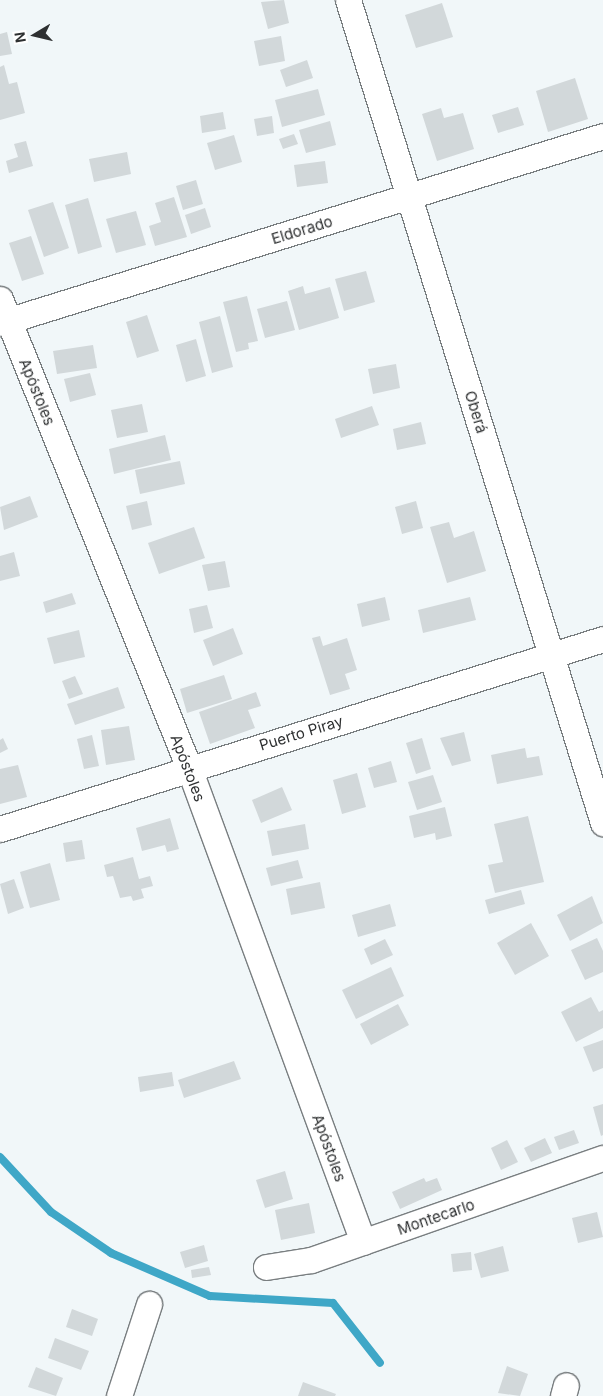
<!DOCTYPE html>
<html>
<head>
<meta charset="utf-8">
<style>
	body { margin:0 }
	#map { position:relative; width:603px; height:1396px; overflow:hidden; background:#f1f7f9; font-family:Inter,sans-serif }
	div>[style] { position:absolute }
	.stream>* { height:8px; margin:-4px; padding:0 4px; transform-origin:4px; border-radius:4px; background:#3fa7c7 }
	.building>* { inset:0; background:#d2d8da }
	.roads { filter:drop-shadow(1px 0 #797e80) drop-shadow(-1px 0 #797e80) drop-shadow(0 1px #797e80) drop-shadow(0 -1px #797e80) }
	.minor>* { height:25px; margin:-12.5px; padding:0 12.5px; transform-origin:12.5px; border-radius:12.5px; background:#fff }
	span { translate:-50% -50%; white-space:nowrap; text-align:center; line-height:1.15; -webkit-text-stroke:4px #fff; paint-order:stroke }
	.street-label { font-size:15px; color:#2e3031 }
	.north { position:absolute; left:10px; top:10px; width:50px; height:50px; -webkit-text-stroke:4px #fff; paint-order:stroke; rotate:261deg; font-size:14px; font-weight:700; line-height:20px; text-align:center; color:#2e3031 }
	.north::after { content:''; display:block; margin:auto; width:18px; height:22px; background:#2e3031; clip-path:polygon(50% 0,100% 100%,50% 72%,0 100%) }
</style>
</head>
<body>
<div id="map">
	<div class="stream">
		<i style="left:0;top:1157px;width:75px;rotate:47.2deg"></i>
		<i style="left:51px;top:1212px;width:73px;rotate:34.3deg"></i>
		<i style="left:111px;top:1253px;width:108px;rotate:23.5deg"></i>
		<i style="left:210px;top:1296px;width:123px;rotate:3.3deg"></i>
		<i style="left:333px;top:1303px;width:76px;rotate:51.9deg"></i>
	</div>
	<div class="building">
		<i style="clip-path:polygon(284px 0,289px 23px,268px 29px,261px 2px)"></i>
		<i style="clip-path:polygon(442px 3px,453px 37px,416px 48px,405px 15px)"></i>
		<i style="clip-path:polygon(7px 32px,12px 54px,0 56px,0 34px)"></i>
		<i style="clip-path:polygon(281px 36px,285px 61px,259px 66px,254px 41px)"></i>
		<i style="clip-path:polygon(307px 60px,313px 78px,286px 87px,280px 70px)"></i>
		<i style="clip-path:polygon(4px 65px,9px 84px,17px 82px,25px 113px,0 120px,0 67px)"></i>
		<i style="clip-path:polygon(575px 78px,588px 119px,548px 132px,536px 91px)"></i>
		<i style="clip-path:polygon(318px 89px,325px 115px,282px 127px,275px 100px)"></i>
		<i style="clip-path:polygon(518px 107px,524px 125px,498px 133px,492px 115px)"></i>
		<i style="clip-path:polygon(441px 108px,444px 118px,463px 113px,474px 149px,437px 161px,422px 114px)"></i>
		<i style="clip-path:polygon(223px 112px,226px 129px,202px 133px,200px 116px)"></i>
		<i style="clip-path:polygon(272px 116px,274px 133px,257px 136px,254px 119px)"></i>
		<i style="clip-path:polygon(330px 121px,336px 145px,306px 153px,299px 130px)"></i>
		<i style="clip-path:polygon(294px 134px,298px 144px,283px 149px,279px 139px)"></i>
		<i style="clip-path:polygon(234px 135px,242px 162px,215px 170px,207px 143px)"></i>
		<i style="clip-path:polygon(26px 141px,33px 166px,9px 173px,6px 161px,18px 157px,14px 144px)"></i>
		<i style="clip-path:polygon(127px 152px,131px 174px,94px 182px,89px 159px)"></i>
		<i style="clip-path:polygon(325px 161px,328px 183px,297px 187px,294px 165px)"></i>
		<i style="clip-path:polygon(196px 180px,203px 204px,183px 210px,176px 186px)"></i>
		<i style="clip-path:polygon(174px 197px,187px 237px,155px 246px,149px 226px,161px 222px,155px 203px)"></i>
		<i style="clip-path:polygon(88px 198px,102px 247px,78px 254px,65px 205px)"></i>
		<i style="clip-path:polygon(53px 202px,69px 248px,44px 257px,28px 210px)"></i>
		<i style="clip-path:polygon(205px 208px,211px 227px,191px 234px,185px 215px)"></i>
		<i style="clip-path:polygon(136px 211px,146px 245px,116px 253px,106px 219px)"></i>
		<i style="clip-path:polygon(31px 236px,44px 274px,22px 281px,9px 243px)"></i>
		<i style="clip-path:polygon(366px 271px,375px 302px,344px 311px,335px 279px)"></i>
		<i style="clip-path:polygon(303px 286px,305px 294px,330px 287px,339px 318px,299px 330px,288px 291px)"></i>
		<i style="clip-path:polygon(247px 296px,258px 341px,248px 343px,249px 349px,236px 352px,223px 302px)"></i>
		<i style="clip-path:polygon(287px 301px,295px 330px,265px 338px,257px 309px)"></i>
		<i style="clip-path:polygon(147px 315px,159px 351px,137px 358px,126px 322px)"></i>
		<i style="clip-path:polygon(220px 316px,233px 367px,212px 373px,199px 322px)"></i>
		<i style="clip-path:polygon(196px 339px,206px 376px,186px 382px,176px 345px)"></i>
		<i style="clip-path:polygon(93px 345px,97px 368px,57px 374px,53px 351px)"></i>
		<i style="clip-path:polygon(396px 364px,400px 388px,373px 394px,368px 369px)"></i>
		<i style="clip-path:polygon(90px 373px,96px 395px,70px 402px,64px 379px)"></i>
		<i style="clip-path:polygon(142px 404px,148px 432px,117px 438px,111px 410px)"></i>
		<i style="clip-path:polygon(372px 406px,379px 425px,341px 438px,335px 419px)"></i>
		<i style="clip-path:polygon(421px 422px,426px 444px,397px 450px,393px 429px)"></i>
		<i style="clip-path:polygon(165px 435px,171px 460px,114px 474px,109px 449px)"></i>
		<i style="clip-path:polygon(180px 461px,185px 484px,140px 494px,135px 470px)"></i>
		<i style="clip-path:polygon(30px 496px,38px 517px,4px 530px,0 507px)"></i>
		<i style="clip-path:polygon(147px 501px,152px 525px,132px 530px,126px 506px)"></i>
		<i style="clip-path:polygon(416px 501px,423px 528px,402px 534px,395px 507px)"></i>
		<i style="clip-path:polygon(449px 522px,454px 538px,474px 531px,486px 571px,447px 583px,430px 527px)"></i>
		<i style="clip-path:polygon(194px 527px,205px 558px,159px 574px,148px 543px)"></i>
		<i style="clip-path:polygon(14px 552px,20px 576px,0 581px,0 556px)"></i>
		<i style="clip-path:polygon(225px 561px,230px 587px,208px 591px,202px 565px)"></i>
		<i style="clip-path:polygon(72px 593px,76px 604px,46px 613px,43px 602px)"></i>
		<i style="clip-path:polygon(385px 597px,390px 620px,362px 627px,357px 604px)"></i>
		<i style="clip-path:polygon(470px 597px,476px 620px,423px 633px,418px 610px)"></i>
		<i style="clip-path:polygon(207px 605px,213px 628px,194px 633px,189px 609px)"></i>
		<i style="clip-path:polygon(233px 628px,243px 654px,213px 666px,203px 640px)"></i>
		<i style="clip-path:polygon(79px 630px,85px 657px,54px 664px,47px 638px)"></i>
		<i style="clip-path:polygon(320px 636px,323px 646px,347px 638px,357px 670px,345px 674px,350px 689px,330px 695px,312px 638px)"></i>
		<i style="clip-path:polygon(224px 675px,232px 699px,187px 713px,180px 689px)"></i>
		<i style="clip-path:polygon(75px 676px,83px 694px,69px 699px,62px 681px)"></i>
		<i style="clip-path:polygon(118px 687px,125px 708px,75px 725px,67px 704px)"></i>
		<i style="clip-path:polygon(256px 692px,261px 706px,248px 710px,255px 728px,210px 744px,199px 712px)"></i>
		<i style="clip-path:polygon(129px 726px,135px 760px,106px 765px,101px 730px)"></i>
		<i style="clip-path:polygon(464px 732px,471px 761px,452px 766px,440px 738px)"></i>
		<i style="clip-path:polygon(92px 735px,99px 766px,84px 769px,77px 739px)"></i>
		<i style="clip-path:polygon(3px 738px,8px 749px,0 753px,0 740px)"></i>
		<i style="clip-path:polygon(422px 738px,431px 769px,416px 774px,406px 743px)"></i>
		<i style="clip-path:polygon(525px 748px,527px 758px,539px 756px,543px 775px,497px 784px,491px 755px)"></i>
		<i style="clip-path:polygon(391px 761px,397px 782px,374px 788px,368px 768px)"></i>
		<i style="clip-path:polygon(18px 765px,27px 797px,0 804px,0 769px)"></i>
		<i style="clip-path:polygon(357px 773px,366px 807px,342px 814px,333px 780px)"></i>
		<i style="clip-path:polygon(433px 775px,442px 802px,417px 810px,408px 782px)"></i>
		<i style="clip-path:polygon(282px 787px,292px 810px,261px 823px,252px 800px)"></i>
		<i style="clip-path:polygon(445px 807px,452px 836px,436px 840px,435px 833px,414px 838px,409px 816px)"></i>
		<i style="clip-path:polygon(528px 816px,544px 882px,495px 893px,488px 865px,503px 862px,494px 824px)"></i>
		<i style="clip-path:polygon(170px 818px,179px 849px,167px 852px,165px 845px,142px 851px,136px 828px)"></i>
		<i style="clip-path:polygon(305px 824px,309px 849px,272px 856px,267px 831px)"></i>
		<i style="clip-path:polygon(82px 840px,85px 859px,66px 862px,63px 843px)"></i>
		<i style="clip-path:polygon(133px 857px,139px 879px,150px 876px,153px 886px,141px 889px,144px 898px,133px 901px,131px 896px,120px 898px,113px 876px,107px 877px,104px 865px)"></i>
		<i style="clip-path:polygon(298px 860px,303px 878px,271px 886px,266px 868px)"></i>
		<i style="clip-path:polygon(50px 863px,60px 900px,30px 908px,20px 872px)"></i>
		<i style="clip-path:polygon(14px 879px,24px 908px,8px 914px,0 884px)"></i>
		<i style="clip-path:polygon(320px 882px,325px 908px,291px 915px,286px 889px)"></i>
		<i style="clip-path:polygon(521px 890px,525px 904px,489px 914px,485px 900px)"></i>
		<i style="clip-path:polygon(592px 896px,603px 923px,570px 941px,557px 915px)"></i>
		<i style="clip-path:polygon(390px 904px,396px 926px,358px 937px,352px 915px)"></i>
		<i style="clip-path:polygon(531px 923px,549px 956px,515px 975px,497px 943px)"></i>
		<i style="clip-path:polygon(597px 938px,603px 951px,603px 972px,585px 980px,571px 950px)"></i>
		<i style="clip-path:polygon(385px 939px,393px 955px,371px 965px,364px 949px)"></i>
		<i style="clip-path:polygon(391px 967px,404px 996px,356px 1019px,342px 990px)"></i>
		<i style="clip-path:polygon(591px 997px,599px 1012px,603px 1010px,603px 1028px,576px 1042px,561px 1012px)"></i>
		<i style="clip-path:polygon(398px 1004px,409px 1025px,371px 1045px,360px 1024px)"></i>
		<i style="clip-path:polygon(603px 1040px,603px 1068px,593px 1072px,583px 1047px)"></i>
		<i style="clip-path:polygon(234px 1061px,241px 1079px,184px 1098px,178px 1080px)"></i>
		<i style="clip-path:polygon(172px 1072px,174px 1086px,140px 1092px,138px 1077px)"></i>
		<i style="clip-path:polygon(603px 1104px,603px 1135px,601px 1136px,593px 1107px)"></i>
		<i style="clip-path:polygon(574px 1130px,579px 1143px,559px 1150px,554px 1137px)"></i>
		<i style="clip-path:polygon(545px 1138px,552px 1153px,531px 1162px,524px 1148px)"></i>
		<i style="clip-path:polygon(507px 1140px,518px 1162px,501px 1170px,491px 1148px)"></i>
		<i style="clip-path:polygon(285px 1171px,293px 1199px,265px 1208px,256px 1180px)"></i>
		<i style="clip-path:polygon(424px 1178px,426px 1182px,437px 1178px,442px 1190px,400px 1209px,392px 1192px)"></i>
		<i style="clip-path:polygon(309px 1203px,315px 1233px,281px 1240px,275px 1210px)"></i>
		<i style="clip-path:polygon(597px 1212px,603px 1237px,578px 1243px,572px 1218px)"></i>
		<i style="clip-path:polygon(204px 1245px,208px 1261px,185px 1268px,180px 1252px)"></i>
		<i style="clip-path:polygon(503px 1246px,509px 1271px,481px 1278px,474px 1254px)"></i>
		<i style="clip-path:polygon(471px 1252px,472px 1270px,453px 1272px,451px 1254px)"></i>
		<i style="clip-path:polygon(209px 1267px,211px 1275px,192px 1278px,191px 1270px)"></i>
		<i style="clip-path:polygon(72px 1309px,98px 1319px,92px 1336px,66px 1327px)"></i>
		<i style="clip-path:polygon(55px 1338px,89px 1351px,81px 1370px,48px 1358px)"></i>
		<i style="clip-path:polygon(507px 1366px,528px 1374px,520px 1396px,498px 1393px)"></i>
		<i style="clip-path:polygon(36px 1367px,63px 1378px,56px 1396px,28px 1387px)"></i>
		<i style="clip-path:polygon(303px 1382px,336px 1394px,335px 1396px,298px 1396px)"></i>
	</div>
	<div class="roads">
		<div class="minor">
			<i style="left:348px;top:0;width:862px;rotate:72.78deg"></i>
			<i style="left:0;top:299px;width:506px;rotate:68.05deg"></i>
			<i style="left:189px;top:768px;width:505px;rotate:69.84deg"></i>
			<i style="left:0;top:323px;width:631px;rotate:-17.23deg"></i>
			<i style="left:0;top:829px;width:632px;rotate:-17.49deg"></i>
			<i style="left:266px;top:1267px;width:46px;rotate:-8.8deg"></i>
			<i style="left:311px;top:1260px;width:309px;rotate:-19.3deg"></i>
			<i style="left:119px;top:1396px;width:97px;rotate:-71.9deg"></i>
			<i style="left:563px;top:1396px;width:11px;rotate:-75deg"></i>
		</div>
	</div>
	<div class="street-label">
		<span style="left:302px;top:230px;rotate:-17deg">Eldorado</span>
		<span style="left:37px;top:392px;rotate:68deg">Apóstoles</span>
		<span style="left:476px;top:412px;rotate:73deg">Oberá</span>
		<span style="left:301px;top:733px;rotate:-17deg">Puerto Piray</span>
		<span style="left:188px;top:768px;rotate:69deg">Apóstoles</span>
		<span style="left:329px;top:1148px;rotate:70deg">Apóstoles</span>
		<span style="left:436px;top:1217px;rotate:-19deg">Montecarlo</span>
	</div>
	<div class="north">N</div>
</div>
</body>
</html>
